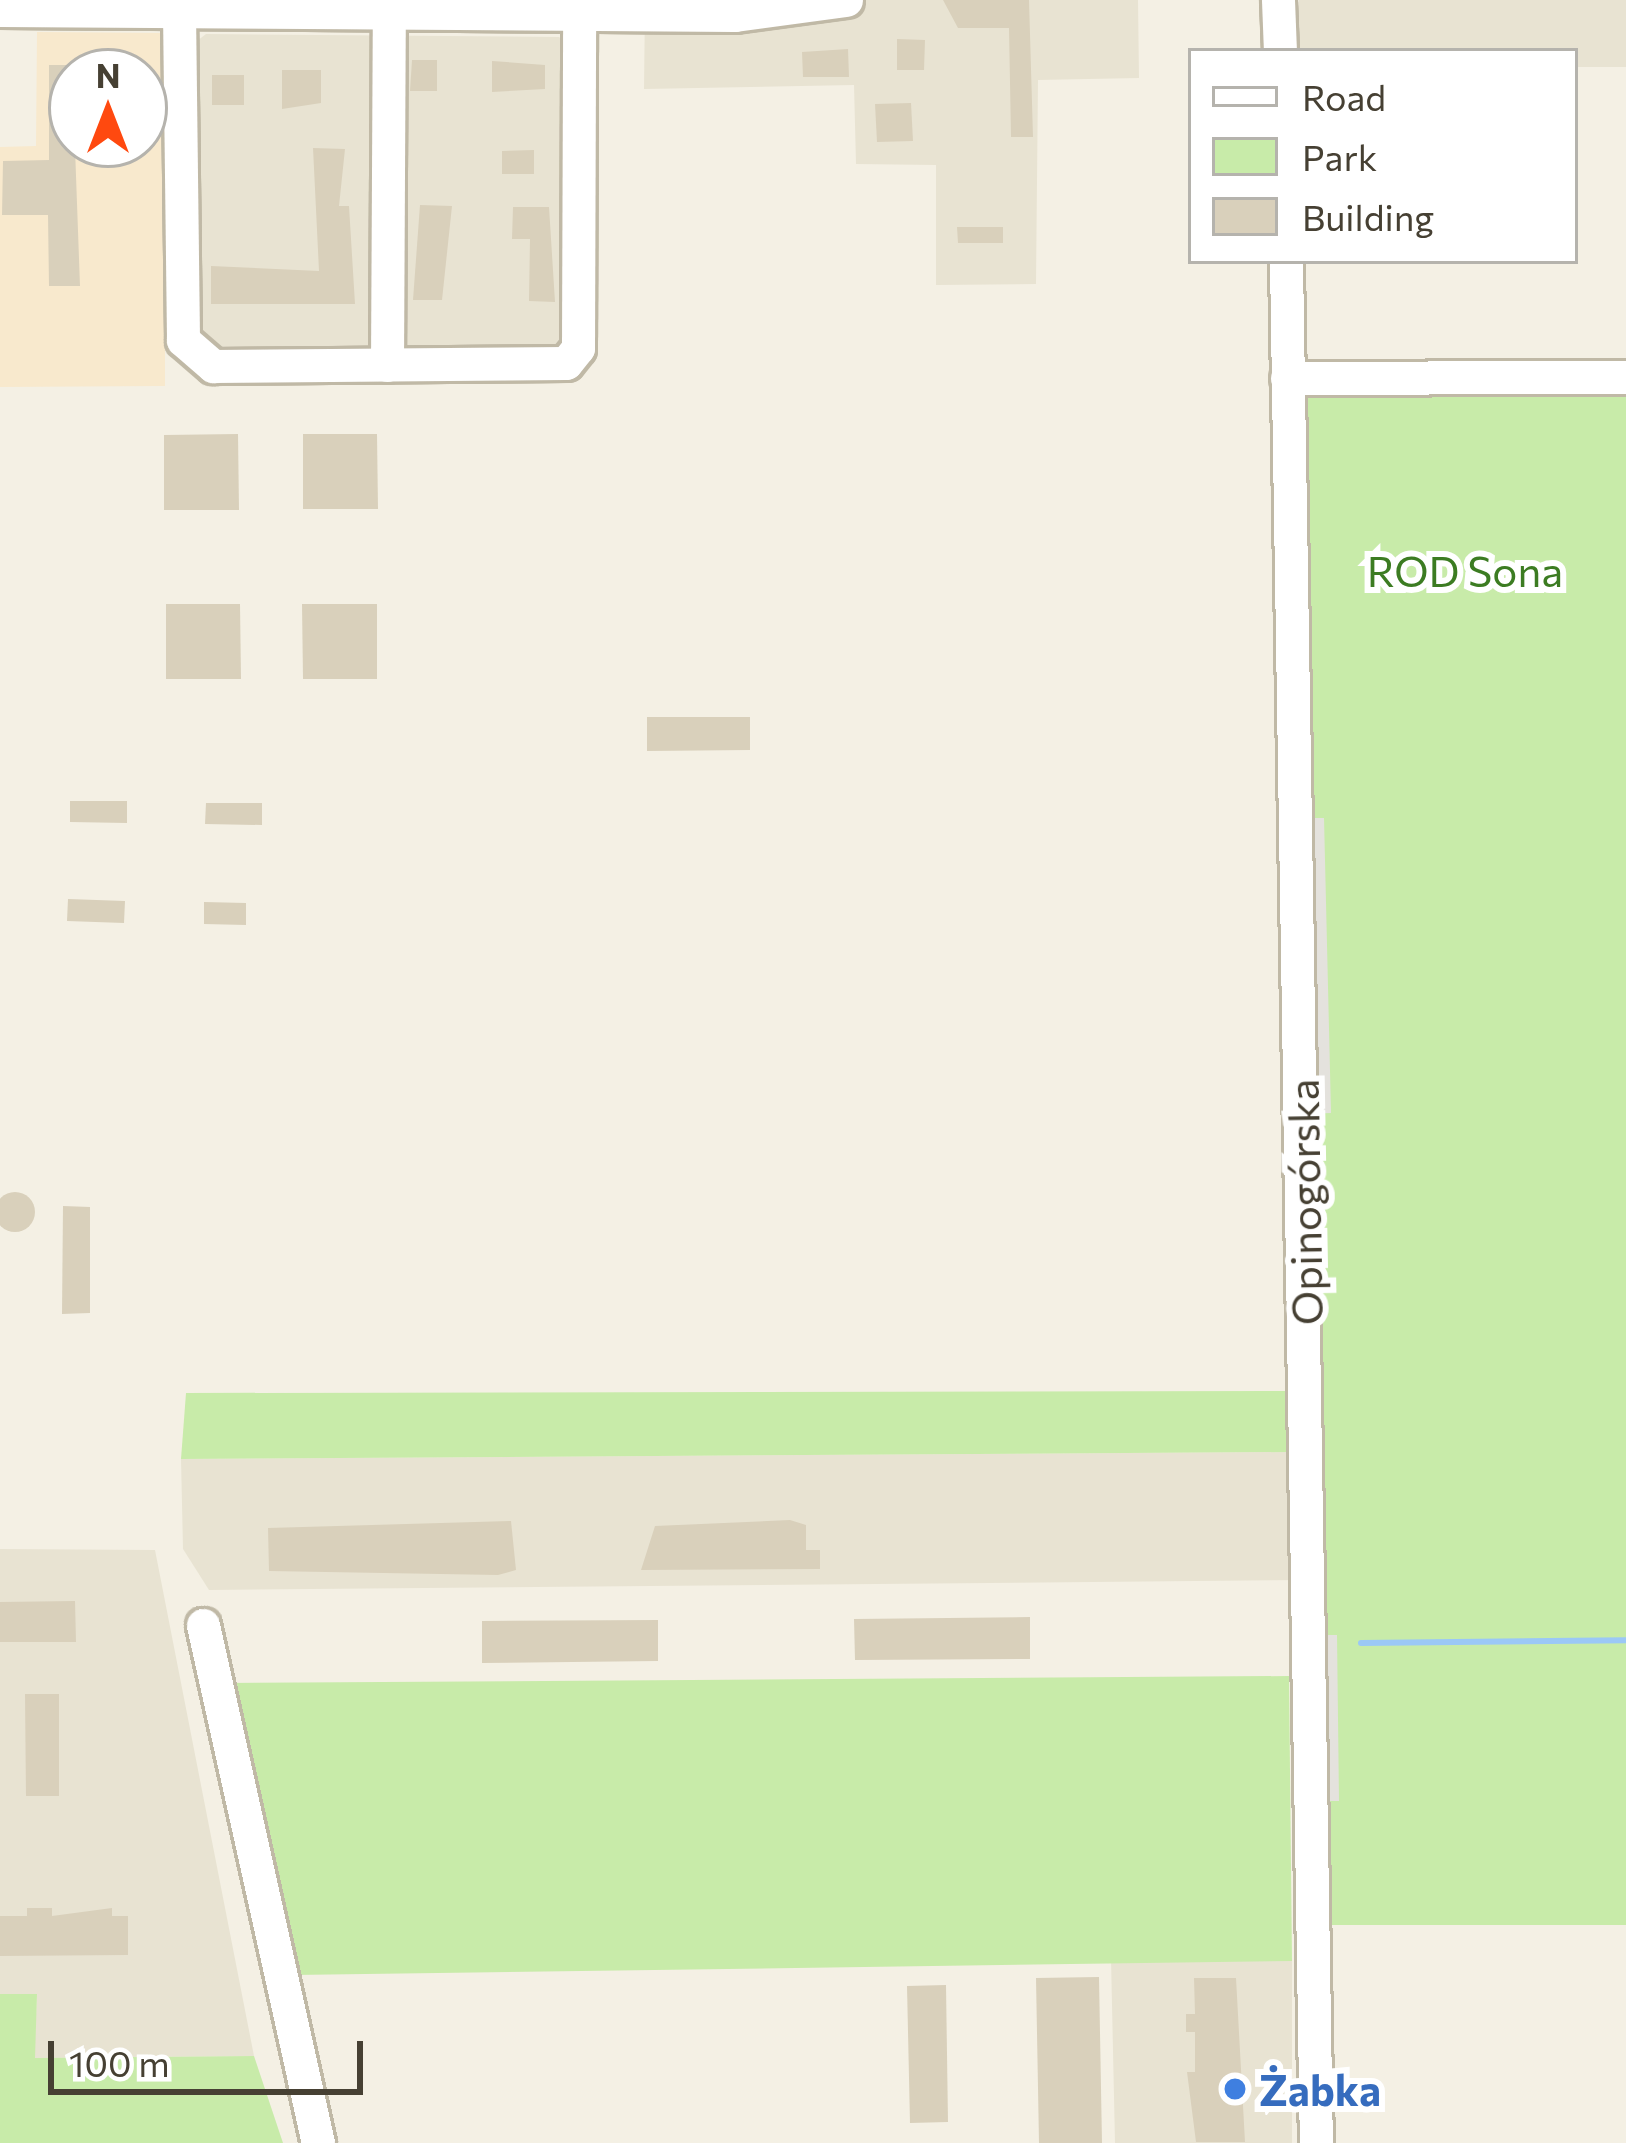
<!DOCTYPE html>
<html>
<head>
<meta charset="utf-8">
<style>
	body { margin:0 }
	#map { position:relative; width:1626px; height:2143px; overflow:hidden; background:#f4f0e4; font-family:Commissioner,sans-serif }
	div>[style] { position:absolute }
	.residential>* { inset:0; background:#e8e3d2 }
	.commercial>* { inset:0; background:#f8e9cd }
	.green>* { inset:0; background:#c8eba9 }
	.parking>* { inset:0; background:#e4e2dd }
	.stream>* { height:6px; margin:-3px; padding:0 3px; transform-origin:3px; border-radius:3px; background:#9bc8f6 }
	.building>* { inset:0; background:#d9d0bb }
	.round { border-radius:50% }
	.roads { filter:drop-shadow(3px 0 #c0b9a6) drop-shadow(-3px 0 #c0b9a6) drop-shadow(0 3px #c0b9a6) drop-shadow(0 -3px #c0b9a6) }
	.minor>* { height:33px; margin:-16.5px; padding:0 16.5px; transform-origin:16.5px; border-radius:16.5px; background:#fff }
	.dots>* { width:33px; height:33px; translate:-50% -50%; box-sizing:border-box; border:6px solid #fff; border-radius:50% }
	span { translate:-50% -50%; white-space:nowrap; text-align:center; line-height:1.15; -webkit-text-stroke:12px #fff; paint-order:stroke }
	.park-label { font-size:42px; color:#3c7c22 }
	.street-label { font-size:42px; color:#464033 }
	.shop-label { font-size:42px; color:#366cbe; font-weight:700 }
	.left { translate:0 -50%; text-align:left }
	.legend { position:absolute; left:1188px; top:48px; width:390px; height:216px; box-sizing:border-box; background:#fff; border:3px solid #b5b3ad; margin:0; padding:15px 21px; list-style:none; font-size:36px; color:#464033 }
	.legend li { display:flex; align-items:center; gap:24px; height:60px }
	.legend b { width:60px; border:3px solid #b5b3ad }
	.north { position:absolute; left:48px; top:48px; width:120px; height:120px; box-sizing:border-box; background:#fff; border:3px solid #b5b3ad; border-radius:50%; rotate:0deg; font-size:33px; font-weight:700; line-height:48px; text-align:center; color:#464033 }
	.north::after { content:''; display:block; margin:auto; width:42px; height:54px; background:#ff490f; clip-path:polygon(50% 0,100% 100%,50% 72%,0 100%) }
	.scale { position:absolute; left:48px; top:2041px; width:315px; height:54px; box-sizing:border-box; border:6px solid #464033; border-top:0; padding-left:15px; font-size:36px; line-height:42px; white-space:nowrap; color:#464033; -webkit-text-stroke:9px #fff; paint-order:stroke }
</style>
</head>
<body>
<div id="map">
	<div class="residential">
		<i style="clip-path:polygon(476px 0,1138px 0,1139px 78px,1038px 80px,1036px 284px,936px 285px,936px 165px,856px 164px,854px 85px,644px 89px,645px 3px)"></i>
		<i style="clip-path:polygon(1299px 0,1626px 0,1626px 67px,1575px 67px,1575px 51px,1299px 51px)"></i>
		<i style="clip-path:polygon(206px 34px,559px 37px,569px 45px,571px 338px,560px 349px,204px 352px,196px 343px,197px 41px)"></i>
		<i style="clip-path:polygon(1290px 1452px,1307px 1580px,209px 1590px,183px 1549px,181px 1459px)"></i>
		<i style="clip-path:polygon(0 1549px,155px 1550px,254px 2056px,34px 2058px,37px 1994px,0 1994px)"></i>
		<i style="clip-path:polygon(1111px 1959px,1292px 1961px,1292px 2143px,1115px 2143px)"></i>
	</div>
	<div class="commercial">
		<i style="clip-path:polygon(evenodd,37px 32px,165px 33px,165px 386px,0 387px,0 147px,36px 146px,37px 32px,72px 72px,144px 72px,144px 144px,72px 144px,72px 72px)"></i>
	</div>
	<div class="green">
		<i style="clip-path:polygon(1301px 385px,1626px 386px,1626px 1925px,1314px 1925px)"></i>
		<i style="clip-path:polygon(1285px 1391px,1290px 1452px,181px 1459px,186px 1393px)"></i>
		<i style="clip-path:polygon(1289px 1676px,1292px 1961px,293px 1975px,227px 1683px)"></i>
		<i style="clip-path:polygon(0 1994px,37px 1994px,35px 2058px,254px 2056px,283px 2143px,0 2143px)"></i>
	</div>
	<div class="parking">
		<i style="clip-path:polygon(1298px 818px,1324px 818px,1331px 1113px,1302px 1114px)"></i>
		<i style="clip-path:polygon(1311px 1635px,1337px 1635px,1339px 1801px,1313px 1801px)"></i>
	</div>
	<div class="stream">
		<i style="left:1361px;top:1643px;width:265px;rotate:-0.6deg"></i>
	</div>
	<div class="building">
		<i style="clip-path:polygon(943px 0,1029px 0,1033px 137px,1011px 137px,1009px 28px,958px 28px)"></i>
		<i style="clip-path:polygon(897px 39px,925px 40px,924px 70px,897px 70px)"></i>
		<i style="clip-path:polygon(848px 49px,849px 77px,803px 77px,802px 52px)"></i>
		<i style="clip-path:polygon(412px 60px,437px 60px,437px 91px,410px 91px)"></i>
		<i style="clip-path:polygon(492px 61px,545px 65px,545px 89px,492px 92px)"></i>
		<i style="clip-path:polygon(49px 65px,72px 65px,80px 286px,49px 286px,48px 215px,2px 215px,3px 161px,49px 160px)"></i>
		<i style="clip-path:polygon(282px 70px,321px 70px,321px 103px,282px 109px)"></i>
		<i style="clip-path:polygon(212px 75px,244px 75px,244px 105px,212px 105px)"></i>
		<i style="clip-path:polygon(911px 103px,913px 141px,877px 142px,875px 104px)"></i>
		<i style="clip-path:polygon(313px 148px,345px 149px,339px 206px,349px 206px,355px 304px,211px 304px,211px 266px,319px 271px)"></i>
		<i style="clip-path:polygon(534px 150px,534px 174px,502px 174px,502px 151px)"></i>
		<i style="clip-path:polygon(420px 205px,452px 206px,442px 300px,413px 300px)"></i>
		<i style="clip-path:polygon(513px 207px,549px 207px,555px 302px,529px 301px,530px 239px,512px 239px)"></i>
		<i style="clip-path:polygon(957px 227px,1003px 227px,1003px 243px,958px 243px)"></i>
		<i style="clip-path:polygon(238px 434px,239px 510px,164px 510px,164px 435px)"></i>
		<i style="clip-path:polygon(303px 434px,377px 434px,378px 509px,303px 509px)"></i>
		<i style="clip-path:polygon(166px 604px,240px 604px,241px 679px,166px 679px)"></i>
		<i style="clip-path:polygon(302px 604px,377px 604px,377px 679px,303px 679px)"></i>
		<i style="clip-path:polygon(647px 717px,750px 717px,750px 750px,647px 751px)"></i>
		<i style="clip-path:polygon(70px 801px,127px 801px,127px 823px,70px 822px)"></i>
		<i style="clip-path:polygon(206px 803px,262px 803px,262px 825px,205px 824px)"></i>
		<i style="clip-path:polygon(68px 899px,125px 901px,124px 923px,67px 921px)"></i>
		<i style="clip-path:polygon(204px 902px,246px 903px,246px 925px,204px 924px)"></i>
		<i class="round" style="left:-5px;top:1192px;width:40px;height:40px"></i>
		<i style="clip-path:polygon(63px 1206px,90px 1207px,90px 1313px,62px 1314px)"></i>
		<i style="clip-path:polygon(790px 1520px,806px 1525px,806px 1550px,820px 1550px,820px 1569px,641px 1570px,655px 1526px)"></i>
		<i style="clip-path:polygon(511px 1521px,516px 1570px,498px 1575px,269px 1571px,268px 1528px)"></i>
		<i style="clip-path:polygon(75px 1601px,76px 1642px,0 1642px,0 1602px)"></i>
		<i style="clip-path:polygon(1030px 1617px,1030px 1659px,855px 1660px,854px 1619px)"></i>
		<i style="clip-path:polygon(658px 1620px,658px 1661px,482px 1663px,482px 1621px)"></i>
		<i style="clip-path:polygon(25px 1694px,59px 1694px,59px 1796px,26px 1796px)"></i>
		<i style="clip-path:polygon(27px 1908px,52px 1908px,52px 1916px,112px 1908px,112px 1916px,128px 1916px,128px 1955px,0 1956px,0 1916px,27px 1916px)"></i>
		<i style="clip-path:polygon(1099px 1977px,1102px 2143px,1039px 2143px,1036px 1978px)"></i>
		<i style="clip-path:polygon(1194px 1978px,1236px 1978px,1245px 2142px,1196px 2142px,1187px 2072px,1195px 2072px,1195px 2032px,1186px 2032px,1186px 2014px,1195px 2014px)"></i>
		<i style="clip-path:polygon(946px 1985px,948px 2122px,910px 2123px,907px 1986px)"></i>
	</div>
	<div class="roads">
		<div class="minor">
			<i style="left:1278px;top:0;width:51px;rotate:87.8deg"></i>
			<i style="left:0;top:10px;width:735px;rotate:0.39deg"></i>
			<i style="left:735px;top:15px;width:112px;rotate:-7.7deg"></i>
			<i style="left:179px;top:11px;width:329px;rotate:89.3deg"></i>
			<i style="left:183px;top:340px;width:40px;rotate:41deg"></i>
			<i style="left:213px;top:366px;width:353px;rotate:-0.5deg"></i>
			<i style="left:566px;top:363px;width:19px;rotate:-51deg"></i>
			<i style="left:578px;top:348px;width:335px;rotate:-89.8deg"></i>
			<i style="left:1286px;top:261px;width:1882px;rotate:89.09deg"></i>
			<i style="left:387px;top:365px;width:353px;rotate:-89.7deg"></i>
			<i style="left:1287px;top:378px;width:339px;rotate:-0.2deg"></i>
			<i style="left:203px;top:1625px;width:531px;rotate:77.48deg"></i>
		</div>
	</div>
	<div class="dots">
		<i style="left:1235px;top:2089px;background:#3f7fe0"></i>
	</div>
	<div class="park-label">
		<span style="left:1465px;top:570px">ROD Sona</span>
	</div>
	<div class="street-label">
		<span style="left:1304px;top:1202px;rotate:-91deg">Opinogórska</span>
	</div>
	<div class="shop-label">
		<span class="left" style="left:1259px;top:2089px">Żabka</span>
	</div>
	<ul class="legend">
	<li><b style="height:15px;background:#fff"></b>Road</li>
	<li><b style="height:33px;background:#c8eba9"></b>Park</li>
	<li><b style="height:33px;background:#d9d0bb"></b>Building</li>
	</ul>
	<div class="north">N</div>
	<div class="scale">100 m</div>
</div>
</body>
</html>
